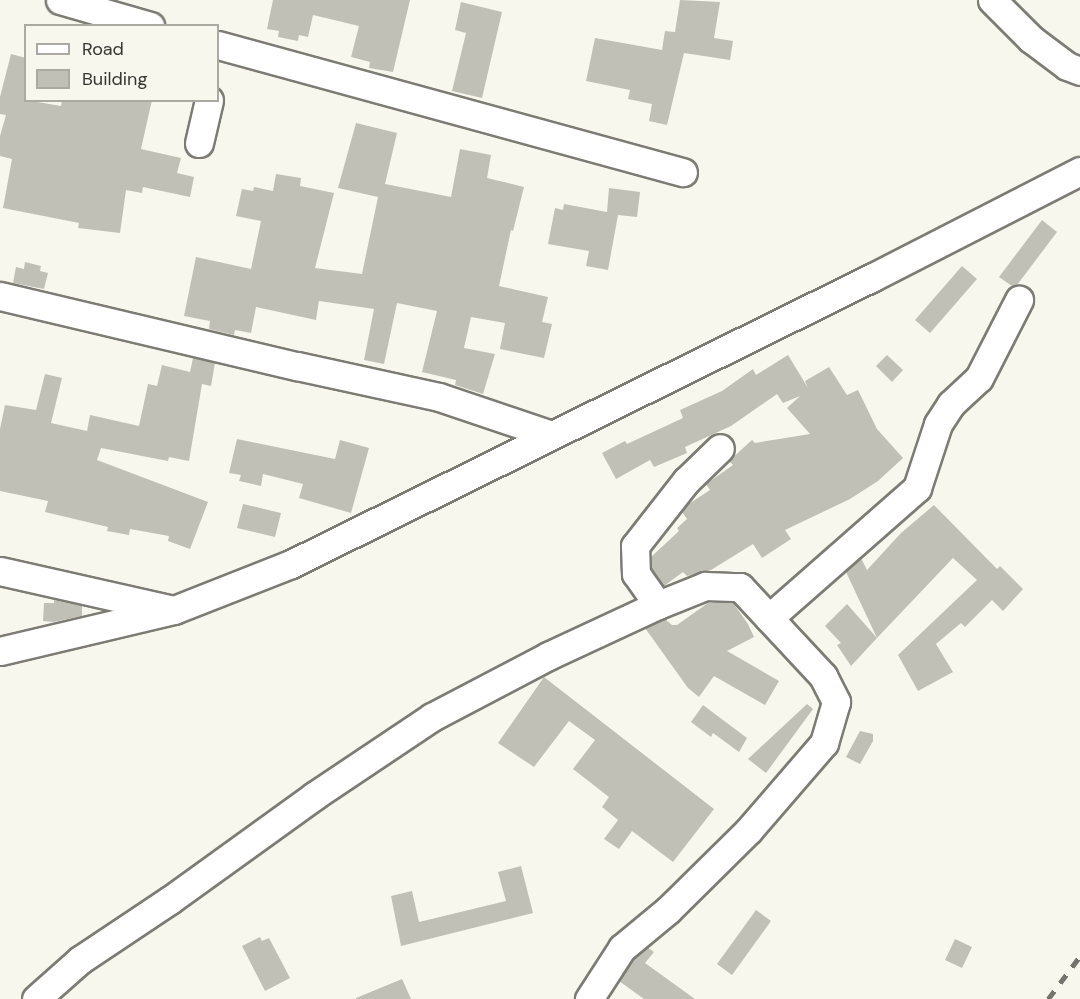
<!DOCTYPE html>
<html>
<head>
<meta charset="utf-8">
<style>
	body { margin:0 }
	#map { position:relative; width:1080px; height:999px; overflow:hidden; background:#f7f7ed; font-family:"DM Sans",sans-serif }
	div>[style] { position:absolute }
	.building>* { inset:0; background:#c0c0b6 }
	.roads { filter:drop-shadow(2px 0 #7c7c74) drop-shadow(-2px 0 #7c7c74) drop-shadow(0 2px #7c7c74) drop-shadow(0 -2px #7c7c74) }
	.minor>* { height:27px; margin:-13.5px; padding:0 13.5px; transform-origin:13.5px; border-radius:13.5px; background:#fff }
	.rail>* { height:4.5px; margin-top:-2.25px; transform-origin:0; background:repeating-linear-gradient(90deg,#74746e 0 10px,transparent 0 20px) }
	span { translate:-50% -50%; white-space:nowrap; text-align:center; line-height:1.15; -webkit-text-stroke:6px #f7f7ed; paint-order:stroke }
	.legend { position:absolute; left:24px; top:24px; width:195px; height:78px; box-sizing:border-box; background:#f7f7ed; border:2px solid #aaa9a2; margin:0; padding:8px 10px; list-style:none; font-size:18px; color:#363532 }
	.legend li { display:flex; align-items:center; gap:12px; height:30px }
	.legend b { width:30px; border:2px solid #aaa9a2 }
</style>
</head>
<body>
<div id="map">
	<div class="building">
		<i style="clip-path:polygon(273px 0,410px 0,393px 72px,369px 68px,370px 62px,351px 57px,359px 26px,313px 15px,308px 37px,299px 35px,298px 41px,278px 37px,279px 31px,267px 29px)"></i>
		<i style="clip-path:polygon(680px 0,720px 2px,714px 38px,733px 41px,730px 60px,684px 53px,667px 125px,649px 121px,652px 104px,628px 99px,630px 90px,586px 81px,595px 38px,662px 50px,665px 31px,675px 32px)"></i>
		<i style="clip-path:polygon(461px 2px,502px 12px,482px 98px,452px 91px,466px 33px,455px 30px)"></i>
		<i style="clip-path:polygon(11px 54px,26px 58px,26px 100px,61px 106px,62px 100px,152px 100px,141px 149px,181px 158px,177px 173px,194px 177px,190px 197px,143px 187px,142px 193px,126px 190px,120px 233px,78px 228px,79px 223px,3px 208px,12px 159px,0 156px,0 136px,6px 115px,0 114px,0 97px)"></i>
		<i style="clip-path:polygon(356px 123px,397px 133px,385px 184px,451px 197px,460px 149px,491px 155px,487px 178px,524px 187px,513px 231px,511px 230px,499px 286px,548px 297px,542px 322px,552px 324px,544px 358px,500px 349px,505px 323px,471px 317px,464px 348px,495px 354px,483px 394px,455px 385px,456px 380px,422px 372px,437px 311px,397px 303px,384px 364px,364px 360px,374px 309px,319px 301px,316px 320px,256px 307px,251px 333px,235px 330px,234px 335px,209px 329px,210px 321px,184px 316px,196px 257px,251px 269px,261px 221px,236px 216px,242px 189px,253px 191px,254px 187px,273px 191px,276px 174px,301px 178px,300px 186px,334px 193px,315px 268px,362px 274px,378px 197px,338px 188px)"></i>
		<i style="clip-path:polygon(609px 188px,640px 192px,637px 217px,618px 215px,608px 270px,586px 266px,589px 251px,548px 244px,555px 208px,563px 210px,564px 204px,607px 212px)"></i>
		<i style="clip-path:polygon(1042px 220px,1057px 232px,1017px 285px,1012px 286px,999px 277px)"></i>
		<i style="clip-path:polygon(25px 262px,41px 266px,40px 271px,48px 273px,44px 289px,13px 283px,16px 267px,24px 269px)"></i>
		<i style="clip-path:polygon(962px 266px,977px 279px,930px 333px,915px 320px)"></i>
		<i style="clip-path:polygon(788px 355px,808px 388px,805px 381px,829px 367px,847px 395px,858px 390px,877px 429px,903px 458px,878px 481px,850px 499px,785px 530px,791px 539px,762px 558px,753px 544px,711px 570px,687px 576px,683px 572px,664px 586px,652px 569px,651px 557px,679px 531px,677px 528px,687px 519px,682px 512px,687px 505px,710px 490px,706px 484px,733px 465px,729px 461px,752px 440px,755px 443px,810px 434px,787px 408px,800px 396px,783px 403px,777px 394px,731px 426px,685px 447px,687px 453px,654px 467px,650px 460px,616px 479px,602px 453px,625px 441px,627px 444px,683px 418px,680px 410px,722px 391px,753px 369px,756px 375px)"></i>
		<i style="clip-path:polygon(887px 355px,903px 370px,892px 382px,876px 366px)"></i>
		<i style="clip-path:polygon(193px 358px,215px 363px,211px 386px,202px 384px,189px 461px,169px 457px,168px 461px,101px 448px,97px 460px,208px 502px,190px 549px,168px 541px,169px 536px,130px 529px,129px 535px,107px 531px,108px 527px,45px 512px,48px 501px,0 491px,0 429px,5px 405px,36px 410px,45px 374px,62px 378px,51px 423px,87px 431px,90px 415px,139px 426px,148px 384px,157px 386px,162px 365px,190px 372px)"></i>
		<i style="clip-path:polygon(237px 439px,335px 459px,340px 440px,369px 448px,351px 513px,299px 498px,303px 484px,263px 474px,261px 486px,239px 481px,241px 475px,229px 473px)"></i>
		<i style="clip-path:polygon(243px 504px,281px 513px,275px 537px,237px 528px)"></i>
		<i style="clip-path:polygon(934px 505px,997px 569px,1000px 566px,1023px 589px,1003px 611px,992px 600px,965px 627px,961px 623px,936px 644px,953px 672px,918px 691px,898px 655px,977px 580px,953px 558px,877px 638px,846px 572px,861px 558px,867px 570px,901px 533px)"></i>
		<i style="clip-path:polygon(54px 600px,82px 606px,82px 616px,53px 622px,43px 621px,44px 603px,54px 603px)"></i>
		<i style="clip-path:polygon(708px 603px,733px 603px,748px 624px,754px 637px,727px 651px,779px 681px,765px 705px,714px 676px,699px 697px,688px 688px,645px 628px,665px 619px,672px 625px,677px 625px)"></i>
		<i style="clip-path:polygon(847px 604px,877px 638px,851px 666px,837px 645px,841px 643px,825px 626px)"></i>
		<i style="clip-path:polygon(544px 677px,714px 809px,673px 862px,632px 831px,619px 849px,604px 839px,618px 820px,602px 807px,609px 797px,573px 769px,595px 740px,569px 721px,534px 767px,498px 743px)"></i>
		<i style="clip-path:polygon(807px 704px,813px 709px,766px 773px,748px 759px)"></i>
		<i style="clip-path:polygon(703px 705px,747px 738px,739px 752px,713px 733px,711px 737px,691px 722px)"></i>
		<i style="clip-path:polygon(860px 731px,873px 734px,873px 741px,860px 764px,846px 757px)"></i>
		<i style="clip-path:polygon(521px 866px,533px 913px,401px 946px,391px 896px,412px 891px,419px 922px,506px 901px,498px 872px)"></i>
		<i style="clip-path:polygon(756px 910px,771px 921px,732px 975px,717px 964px)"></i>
		<i style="clip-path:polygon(260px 937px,262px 941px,269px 938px,290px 978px,265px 991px,242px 946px)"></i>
		<i style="clip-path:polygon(955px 939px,972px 947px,962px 968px,945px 960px)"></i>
		<i style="clip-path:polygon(647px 947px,654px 952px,645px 963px,695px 999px,644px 999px,619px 981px,634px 959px)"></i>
		<i style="clip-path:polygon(402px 979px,411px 999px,356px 999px,356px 998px)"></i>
	</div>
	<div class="roads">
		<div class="minor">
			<i style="left:60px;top:0;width:94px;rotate:16.1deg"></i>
			<i style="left:992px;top:0;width:55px;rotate:45deg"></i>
			<i style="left:1031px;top:39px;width:45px;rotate:36.9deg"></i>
			<i style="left:1067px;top:66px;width:14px;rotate:21deg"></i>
			<i style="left:218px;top:45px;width:482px;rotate:15.3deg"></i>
			<i style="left:199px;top:143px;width:44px;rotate:-76.9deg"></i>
			<i style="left:0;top:296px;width:305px;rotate:13.3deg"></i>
			<i style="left:297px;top:366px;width:145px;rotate:12.3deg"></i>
			<i style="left:439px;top:397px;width:119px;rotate:18.6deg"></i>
			<i style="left:0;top:571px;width:173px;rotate:12.7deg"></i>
			<i style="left:658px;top:605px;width:38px;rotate:-125deg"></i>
			<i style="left:636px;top:574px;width:28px;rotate:-92deg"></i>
			<i style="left:635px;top:546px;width:83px;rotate:-51.9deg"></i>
			<i style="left:686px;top:481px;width:47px;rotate:-44.1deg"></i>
			<i style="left:769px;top:618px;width:197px;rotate:-41.3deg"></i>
			<i style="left:917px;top:488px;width:67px;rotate:-71.8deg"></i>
			<i style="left:938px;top:424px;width:24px;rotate:-57deg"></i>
			<i style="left:951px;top:404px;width:38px;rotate:-43deg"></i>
			<i style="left:979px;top:378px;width:88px;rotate:-62.9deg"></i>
			<i style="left:0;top:651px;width:179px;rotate:-13.3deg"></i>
			<i style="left:174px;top:610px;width:126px;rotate:-21.5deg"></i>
			<i style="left:291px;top:564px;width:647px;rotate:-26.25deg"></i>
			<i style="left:871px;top:278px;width:235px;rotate:-27.1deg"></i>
			<i style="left:36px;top:999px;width:59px;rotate:-41.6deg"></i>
			<i style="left:80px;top:960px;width:108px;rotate:-33.7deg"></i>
			<i style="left:170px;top:900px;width:178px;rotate:-35.8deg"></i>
			<i style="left:314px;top:796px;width:142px;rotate:-33.8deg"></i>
			<i style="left:432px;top:717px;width:131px;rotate:-27.7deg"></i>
			<i style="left:548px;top:656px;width:121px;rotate:-24.9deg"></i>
			<i style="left:658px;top:605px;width:51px;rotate:-22deg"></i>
			<i style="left:705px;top:586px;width:35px;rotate:2deg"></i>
			<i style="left:740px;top:587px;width:122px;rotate:47deg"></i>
			<i style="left:823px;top:676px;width:29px;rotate:63deg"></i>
			<i style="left:836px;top:702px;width:43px;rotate:106.3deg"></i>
			<i style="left:824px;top:743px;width:115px;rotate:130.8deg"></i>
			<i style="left:749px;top:830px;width:114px;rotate:135.4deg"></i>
			<i style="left:668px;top:910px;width:60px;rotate:140.4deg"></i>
			<i style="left:622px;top:948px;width:61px;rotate:122.9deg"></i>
		</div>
	</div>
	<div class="rail">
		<i style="left:1048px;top:999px;width:54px;rotate:-53.3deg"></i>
	</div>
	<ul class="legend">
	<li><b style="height:8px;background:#fff"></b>Road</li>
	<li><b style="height:16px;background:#c0c0b6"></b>Building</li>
	</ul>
</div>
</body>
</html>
